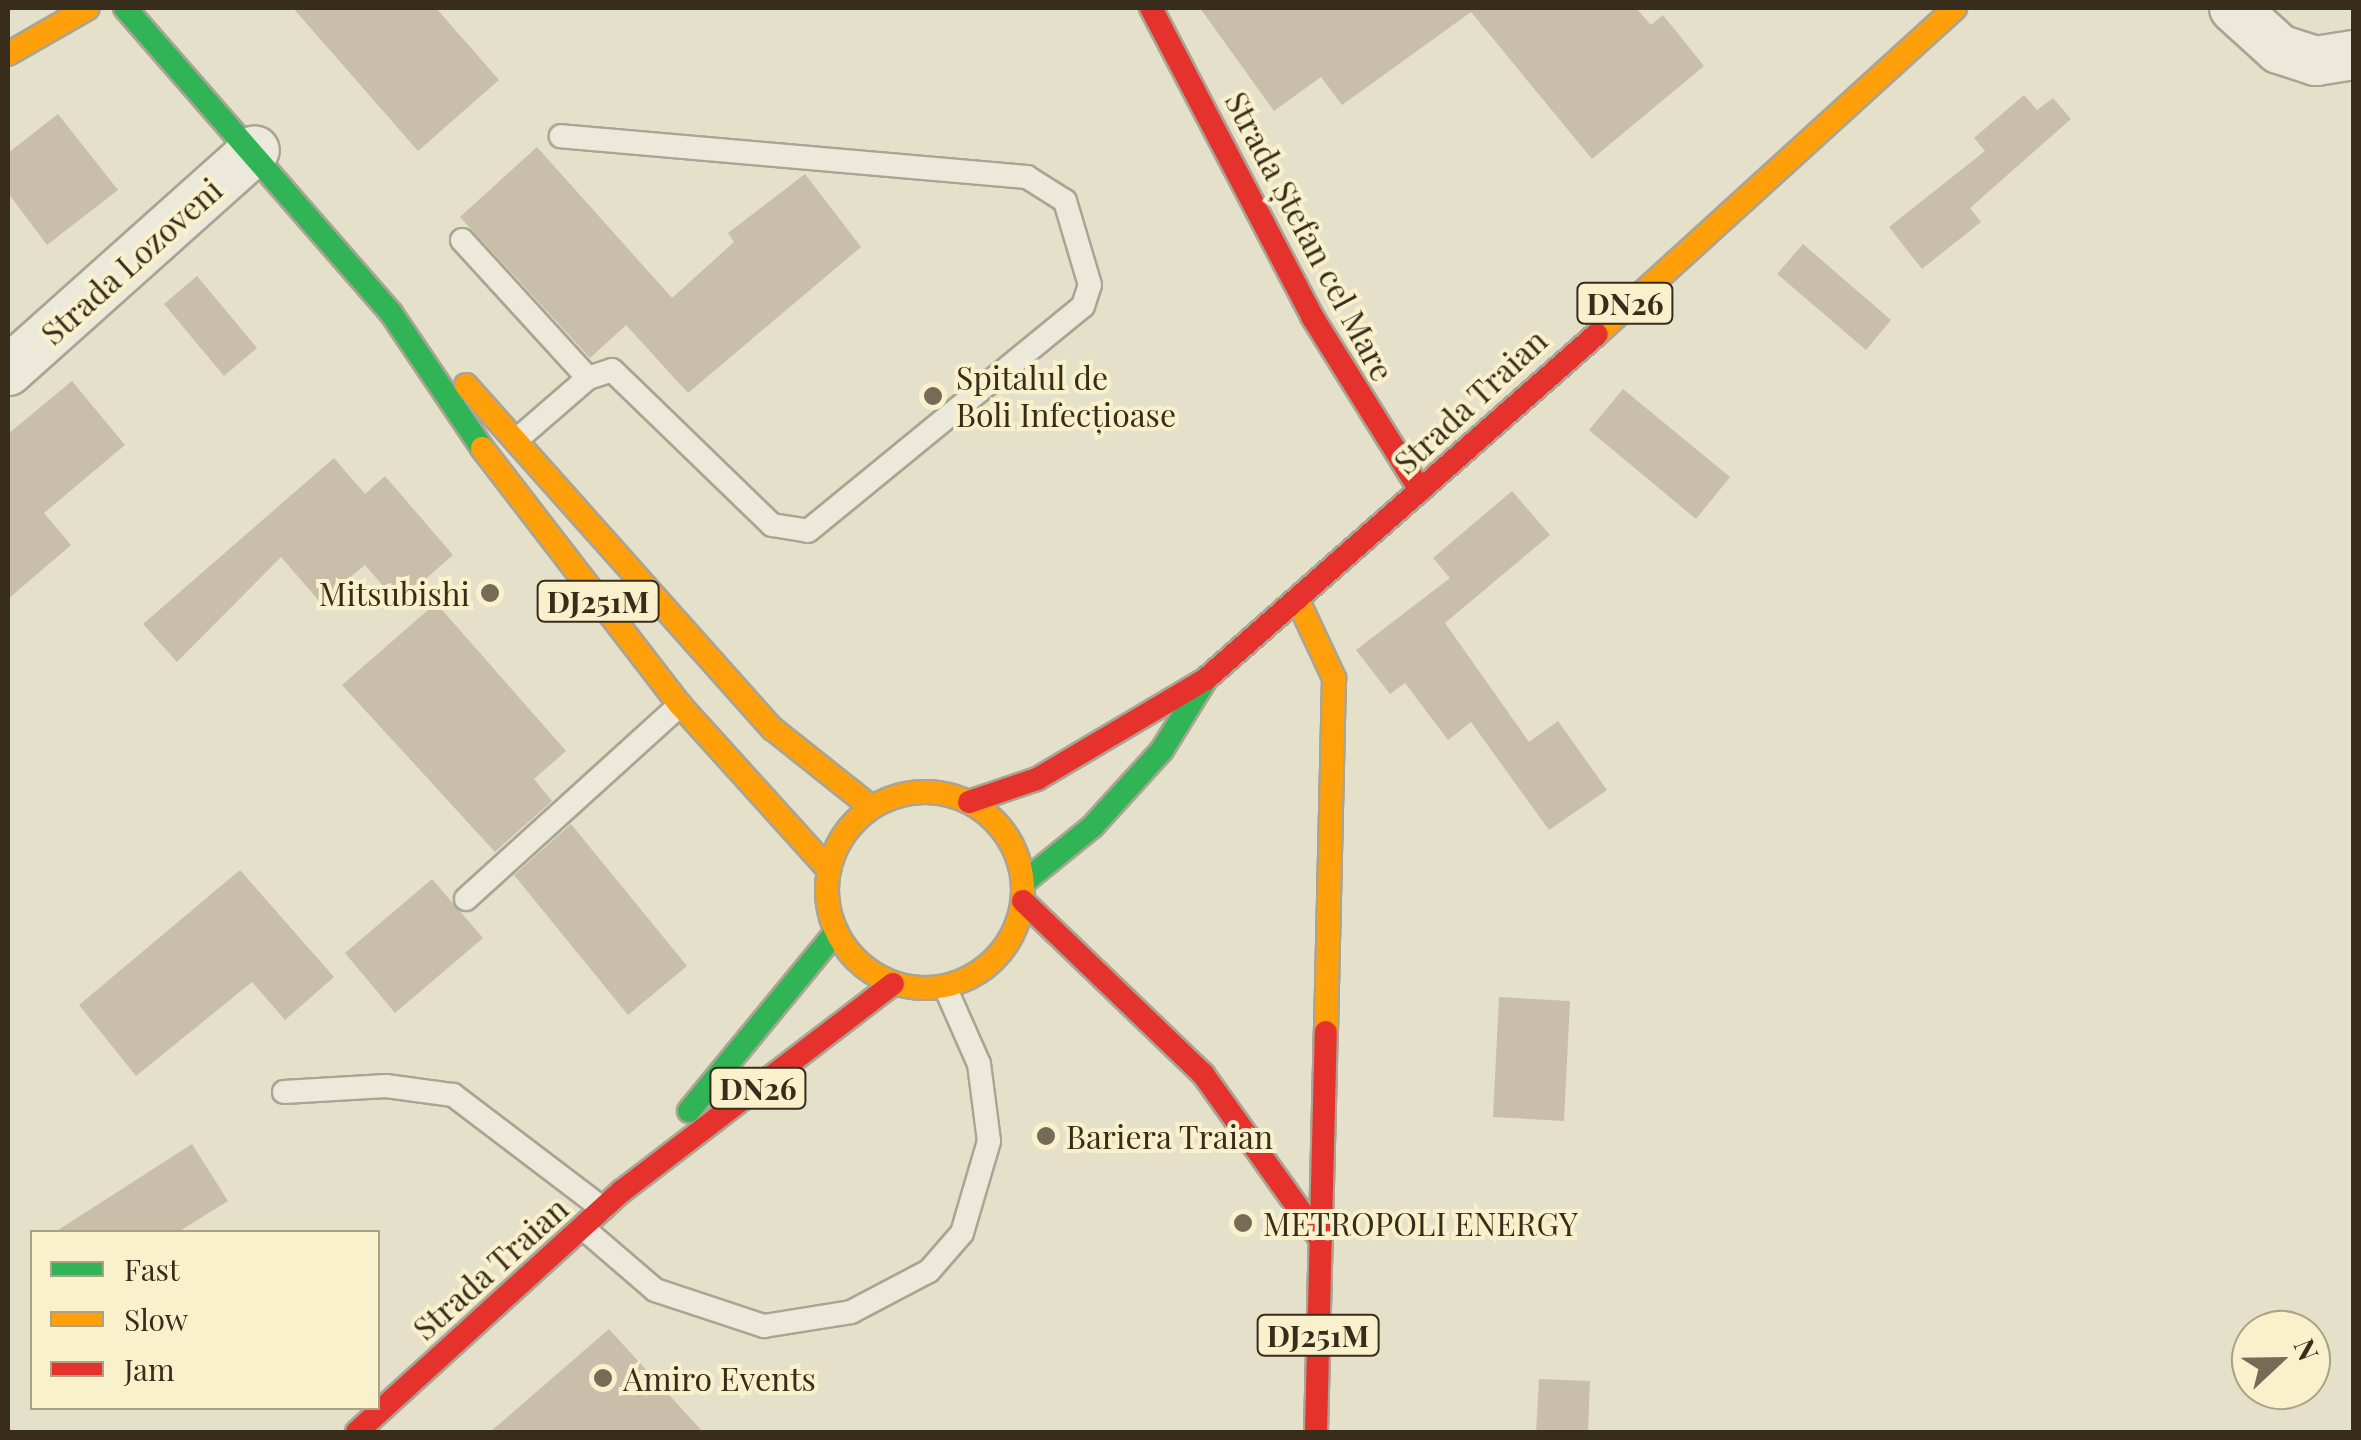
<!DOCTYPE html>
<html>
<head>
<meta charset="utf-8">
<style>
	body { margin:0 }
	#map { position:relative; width:2361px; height:1440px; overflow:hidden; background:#e5e0c9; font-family:"Playfair Display",serif }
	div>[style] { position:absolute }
	.building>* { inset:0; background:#c9bea9 }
	.roads { filter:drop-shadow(2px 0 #a9a493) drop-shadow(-2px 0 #a9a493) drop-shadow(0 2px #a9a493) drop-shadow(0 -2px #a9a493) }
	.lane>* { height:22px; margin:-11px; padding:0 11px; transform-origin:11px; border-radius:11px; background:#ece9db }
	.street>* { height:48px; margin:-24px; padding:0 24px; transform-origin:24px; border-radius:24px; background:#ece9db }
	.fast>* { height:22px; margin:-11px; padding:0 11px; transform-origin:11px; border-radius:11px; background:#30b455 }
	.slow>* { height:22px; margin:-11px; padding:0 11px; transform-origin:11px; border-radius:11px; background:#ff9f0a }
	.slow>.ring { margin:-11px; padding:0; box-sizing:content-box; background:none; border:22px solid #ff9f0a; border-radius:50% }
	.jam>* { height:22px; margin:-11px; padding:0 11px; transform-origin:11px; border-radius:11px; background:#e5322d }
	.dots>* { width:28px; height:28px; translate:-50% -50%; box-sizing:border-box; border:5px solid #f8f1cc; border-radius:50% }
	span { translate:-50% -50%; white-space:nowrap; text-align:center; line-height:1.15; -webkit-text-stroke:8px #f8f1cc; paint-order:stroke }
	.shield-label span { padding:2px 8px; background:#f8f1cc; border:2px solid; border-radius:8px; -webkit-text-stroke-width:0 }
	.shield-label { font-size:30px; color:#382c1a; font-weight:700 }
	.street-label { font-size:32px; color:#382c1a }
	.poi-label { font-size:32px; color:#382c1a }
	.left { translate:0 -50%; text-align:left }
	.right { translate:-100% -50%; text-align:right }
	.frame { position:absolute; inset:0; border:10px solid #382c1a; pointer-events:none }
	.legend { position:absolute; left:30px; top:1230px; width:350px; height:180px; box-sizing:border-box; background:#f8f1cc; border:2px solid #aba285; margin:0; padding:12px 18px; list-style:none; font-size:30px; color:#382c1a }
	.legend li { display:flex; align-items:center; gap:20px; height:50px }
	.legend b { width:50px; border:2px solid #aba285 }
	.north { position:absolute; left:2231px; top:1310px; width:100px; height:100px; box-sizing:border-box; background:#f8f1cc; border:2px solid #aba285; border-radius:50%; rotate:68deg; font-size:28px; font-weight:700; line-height:40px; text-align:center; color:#382c1a }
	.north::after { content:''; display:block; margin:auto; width:35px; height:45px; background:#756b57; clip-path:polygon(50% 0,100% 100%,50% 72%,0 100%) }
</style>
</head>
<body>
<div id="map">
	<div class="building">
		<i style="clip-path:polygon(293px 8px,436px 8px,499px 80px,418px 151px)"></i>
		<i style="clip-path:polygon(1200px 8px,1636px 8px,1651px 25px,1663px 15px,1704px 66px,1592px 159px,1471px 12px,1342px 105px,1321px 77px,1274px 111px)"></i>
		<i style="clip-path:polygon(2024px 95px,2037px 110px,2053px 98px,2071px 119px,1970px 208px,1981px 222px,1922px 269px,1889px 227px,1985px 151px,1974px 138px)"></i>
		<i style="clip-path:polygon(58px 114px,118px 190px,47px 245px,8px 193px,8px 153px)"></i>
		<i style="clip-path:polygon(537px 147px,672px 298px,734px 242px,728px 233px,805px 174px,861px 247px,688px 393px,626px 325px,590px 358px,460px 217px)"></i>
		<i style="clip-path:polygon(1803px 244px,1891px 320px,1866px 350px,1777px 274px)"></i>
		<i style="clip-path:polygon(197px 276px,257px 348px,224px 376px,164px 304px)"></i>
		<i style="clip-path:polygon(72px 381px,125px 445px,44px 513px,71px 545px,8px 599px,8px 434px)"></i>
		<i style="clip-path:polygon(1623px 389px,1730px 477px,1696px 519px,1589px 430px)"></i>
		<i style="clip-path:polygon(334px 458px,365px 494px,385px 476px,453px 555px,398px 603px,365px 565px,320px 602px,281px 557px,177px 662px,143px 624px)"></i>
		<i style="clip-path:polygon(1512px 491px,1550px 535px,1445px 623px,1529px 742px,1558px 721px,1607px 790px,1549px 830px,1471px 722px,1448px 740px,1405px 683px,1390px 694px,1356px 650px,1450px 578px,1433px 558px)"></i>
		<i style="clip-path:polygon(436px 603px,566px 751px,534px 779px,552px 801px,495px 852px,342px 685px)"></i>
		<i style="clip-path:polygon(571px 824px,687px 966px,628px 1015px,514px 875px)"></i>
		<i style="clip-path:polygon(240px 870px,334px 977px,285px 1020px,252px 982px,136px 1076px,79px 1005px)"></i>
		<i style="clip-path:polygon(432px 879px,483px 938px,395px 1013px,345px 953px)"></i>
		<i style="clip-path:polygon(1499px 997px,1570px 1001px,1564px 1121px,1493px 1117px)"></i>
		<i style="clip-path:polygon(192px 1144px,228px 1201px,178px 1232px,55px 1232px)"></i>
		<i style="clip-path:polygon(609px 1329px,703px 1432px,490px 1432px)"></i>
		<i style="clip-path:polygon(1539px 1379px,1590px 1381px,1588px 1432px,1536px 1432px)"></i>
	</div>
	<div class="roads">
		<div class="lane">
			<i style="left:462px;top:240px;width:187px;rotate:47.6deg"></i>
			<i style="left:521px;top:436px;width:89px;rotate:-40.9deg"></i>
			<i style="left:588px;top:378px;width:25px;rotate:-18deg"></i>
			<i style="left:612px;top:370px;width:223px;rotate:44.1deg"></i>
			<i style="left:772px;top:525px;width:36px;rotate:9deg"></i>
			<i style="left:808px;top:531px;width:355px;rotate:-39.3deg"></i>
			<i style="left:1083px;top:306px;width:22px;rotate:-72deg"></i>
			<i style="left:1090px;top:285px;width:88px;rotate:-106.6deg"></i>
			<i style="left:1065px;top:201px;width:45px;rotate:-147.7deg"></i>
			<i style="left:1027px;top:177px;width:468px;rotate:-175deg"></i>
			<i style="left:466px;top:899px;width:289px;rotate:-42.2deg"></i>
			<i style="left:284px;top:1092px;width:102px;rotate:-3.4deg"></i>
			<i style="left:386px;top:1086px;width:68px;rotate:7.7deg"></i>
			<i style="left:453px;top:1095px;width:188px;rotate:37.2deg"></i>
			<i style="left:583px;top:1228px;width:95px;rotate:40.7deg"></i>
			<i style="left:655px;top:1290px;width:115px;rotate:18.3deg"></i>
			<i style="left:764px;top:1326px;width:88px;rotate:-9.1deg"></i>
			<i style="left:851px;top:1312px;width:88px;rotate:-27.7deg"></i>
			<i style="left:929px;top:1271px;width:50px;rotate:-49deg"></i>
			<i style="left:962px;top:1233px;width:96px;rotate:-73.6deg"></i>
			<i style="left:989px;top:1141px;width:78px;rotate:-97.4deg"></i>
			<i style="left:979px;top:1064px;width:84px;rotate:-113.8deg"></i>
		</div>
		<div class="street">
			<i style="left:2234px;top:8px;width:61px;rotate:42.3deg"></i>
			<i style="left:2279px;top:49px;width:39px;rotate:18deg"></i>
			<i style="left:2316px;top:61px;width:38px;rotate:-9deg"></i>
			<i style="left:8px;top:371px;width:331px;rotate:-41.8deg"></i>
		</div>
		<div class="fast">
			<i style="left:125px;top:8px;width:405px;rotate:48.9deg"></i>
			<i style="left:391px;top:313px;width:163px;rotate:56deg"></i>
			<i style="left:1024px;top:882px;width:87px;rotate:-39deg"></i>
			<i style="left:1092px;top:827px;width:104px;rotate:-47.7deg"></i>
			<i style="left:1162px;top:750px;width:84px;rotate:-58.2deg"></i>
			<i style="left:689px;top:1111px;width:232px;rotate:-50.6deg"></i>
		</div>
		<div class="slow">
			<i style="left:8px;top:54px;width:92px;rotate:-29.9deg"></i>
			<i style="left:1597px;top:334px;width:484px;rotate:-42.3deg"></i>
			<i style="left:466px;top:385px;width:461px;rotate:48.3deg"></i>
			<i style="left:773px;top:729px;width:125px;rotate:38.5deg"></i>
			<i style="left:482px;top:448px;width:324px;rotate:52.4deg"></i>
			<i style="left:680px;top:705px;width:222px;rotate:47.9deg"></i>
			<i style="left:1300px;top:605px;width:81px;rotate:65deg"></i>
			<i style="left:1334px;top:678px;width:354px;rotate:91.3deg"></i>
			<i class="ring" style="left:827px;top:792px;width:174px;height:174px"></i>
		</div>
		<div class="jam">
			<i style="left:1151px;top:8px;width:350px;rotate:62.4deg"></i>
			<i style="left:1313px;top:318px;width:203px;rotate:58.1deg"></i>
			<i style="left:969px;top:802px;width:72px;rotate:-18.7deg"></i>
			<i style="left:1037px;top:779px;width:196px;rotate:-30.6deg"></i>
			<i style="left:1206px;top:679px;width:521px;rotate:-41.42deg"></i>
			<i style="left:1023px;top:901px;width:250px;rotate:43.9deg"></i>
			<i style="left:1203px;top:1074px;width:200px;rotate:54.6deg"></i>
			<i style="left:357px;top:1432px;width:358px;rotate:-42.3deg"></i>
			<i style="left:622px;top:1191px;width:341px;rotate:-37.4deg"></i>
			<i style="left:1316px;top:1432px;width:400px;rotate:-88.6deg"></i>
		</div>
	</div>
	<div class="dots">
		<i style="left:933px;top:396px;background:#756b57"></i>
		<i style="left:490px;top:593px;background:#756b57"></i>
		<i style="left:1046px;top:1136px;background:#756b57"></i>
		<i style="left:1243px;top:1223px;background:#756b57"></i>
		<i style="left:603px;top:1378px;background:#756b57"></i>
	</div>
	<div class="shield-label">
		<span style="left:1625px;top:303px">DN26</span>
		<span style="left:598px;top:601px">DJ251M</span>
		<span style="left:758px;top:1088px">DN26</span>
		<span style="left:1318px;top:1335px">DJ251M</span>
	</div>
	<div class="street-label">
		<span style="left:1310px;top:236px;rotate:62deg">Strada Ștefan cel Mare</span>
		<span style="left:131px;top:261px;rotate:-42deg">Strada Lozoveni</span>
		<span style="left:1470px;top:401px;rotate:-43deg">Strada Traian</span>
		<span style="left:490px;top:1268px;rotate:-42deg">Strada Traian</span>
	</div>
	<div class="poi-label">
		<span class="left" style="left:956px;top:396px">Spitalul de<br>Boli Infecțioase</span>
		<span class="right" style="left:470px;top:593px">Mitsubishi</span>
		<span class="left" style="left:1066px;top:1136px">Bariera Traian</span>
		<span class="left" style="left:1263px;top:1223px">METROPOLI ENERGY</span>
		<span class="left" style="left:623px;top:1378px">Amiro Events</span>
	</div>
	<div class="frame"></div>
	<ul class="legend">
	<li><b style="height:12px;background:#30b455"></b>Fast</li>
	<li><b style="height:12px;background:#ff9f0a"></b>Slow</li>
	<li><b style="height:12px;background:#e5322d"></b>Jam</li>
	</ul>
	<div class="north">N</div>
</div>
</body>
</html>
